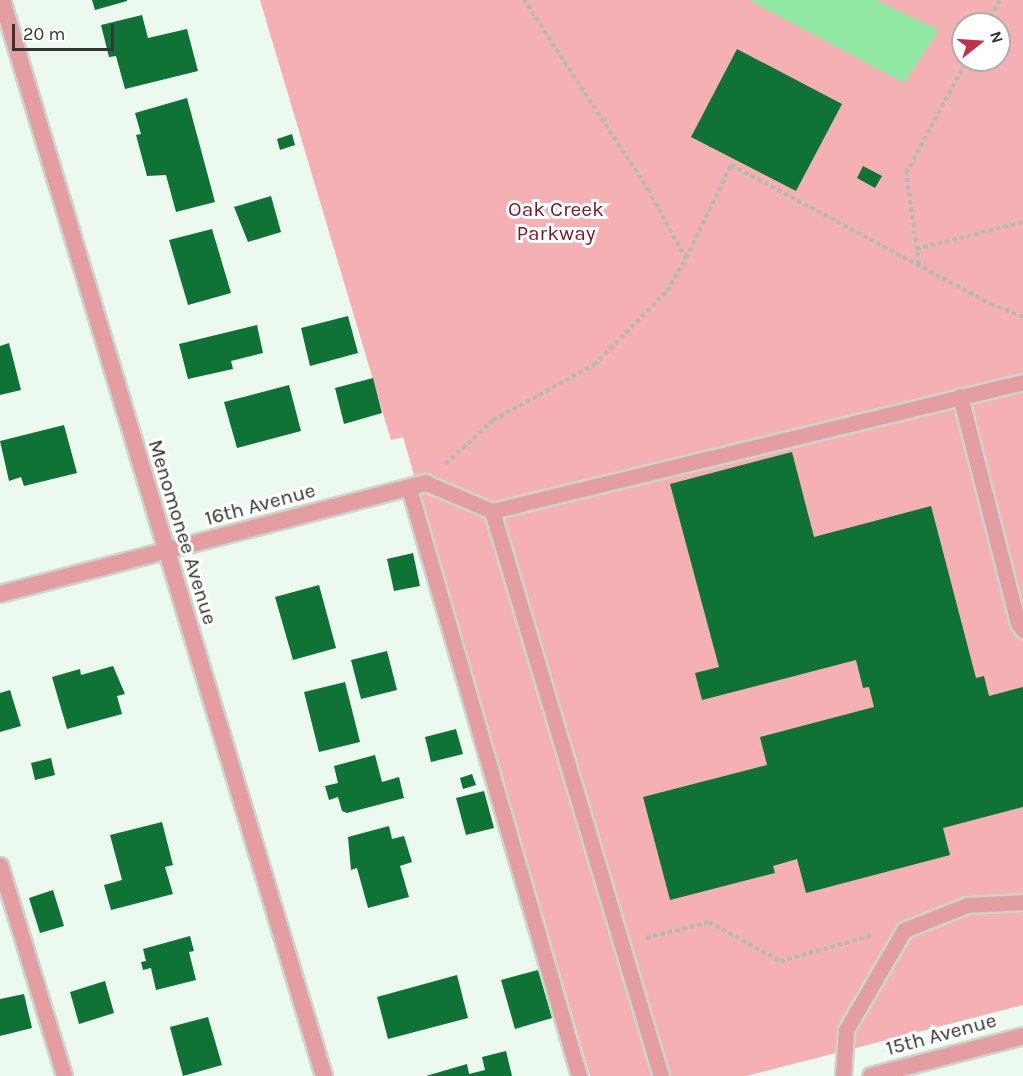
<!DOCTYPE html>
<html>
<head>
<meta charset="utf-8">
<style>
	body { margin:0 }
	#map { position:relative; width:1023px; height:1076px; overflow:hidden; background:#ecf9ee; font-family:Karla,sans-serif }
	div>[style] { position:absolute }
	.green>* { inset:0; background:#f5b0b3 }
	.water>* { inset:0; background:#90e8a3 }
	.building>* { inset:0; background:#107336 }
	.path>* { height:4px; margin-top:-2px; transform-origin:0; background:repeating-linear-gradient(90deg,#b1bbb3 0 4.5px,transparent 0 7.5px) }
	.roads { filter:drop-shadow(2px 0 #cad6cc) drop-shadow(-2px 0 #cad6cc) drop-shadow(0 2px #cad6cc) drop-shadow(0 -2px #cad6cc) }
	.service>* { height:15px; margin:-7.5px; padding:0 7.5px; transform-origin:7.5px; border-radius:7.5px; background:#e49ea1 }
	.minor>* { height:16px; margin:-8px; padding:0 8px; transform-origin:8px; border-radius:8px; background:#e49ea1 }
	.tertiary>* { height:16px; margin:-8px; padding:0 8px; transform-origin:8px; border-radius:8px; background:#e49ea1 }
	span { translate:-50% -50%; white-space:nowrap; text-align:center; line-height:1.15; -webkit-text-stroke:6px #fff; paint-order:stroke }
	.park-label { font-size:21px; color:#771a2b }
	.street-label { font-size:21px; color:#313632 }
	.north { position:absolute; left:951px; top:12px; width:60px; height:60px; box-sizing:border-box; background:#fff; border:2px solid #adafad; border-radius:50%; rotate:73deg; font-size:16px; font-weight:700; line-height:24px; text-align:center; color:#313632 }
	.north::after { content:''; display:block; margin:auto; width:21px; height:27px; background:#c2314a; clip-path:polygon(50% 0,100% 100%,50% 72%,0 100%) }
	.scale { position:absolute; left:12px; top:24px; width:102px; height:27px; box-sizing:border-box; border:3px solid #313632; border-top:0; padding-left:8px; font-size:18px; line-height:21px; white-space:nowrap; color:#313632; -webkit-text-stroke:4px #fff; paint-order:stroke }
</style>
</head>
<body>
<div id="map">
	<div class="green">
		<i style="clip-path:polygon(evenodd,260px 0,1023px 0,1023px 1005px,746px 1076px,590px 1076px,403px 437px,391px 440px,260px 0,963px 24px,999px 24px,999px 60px,963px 60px,963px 24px)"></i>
	</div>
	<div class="water">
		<i style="clip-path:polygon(749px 0,876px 0,939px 30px,904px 83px)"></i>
	</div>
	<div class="building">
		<i style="clip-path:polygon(92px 0,127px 0,127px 1px,95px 10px)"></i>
		<i style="clip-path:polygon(142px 15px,148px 38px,187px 29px,198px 71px,125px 89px,116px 56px,109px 57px,101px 25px)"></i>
		<i style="clip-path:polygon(737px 49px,842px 104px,796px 191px,691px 137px)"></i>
		<i style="clip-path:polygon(187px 98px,215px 202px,176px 212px,166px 175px,147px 176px,136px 135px,141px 134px,135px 113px)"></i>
		<i style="clip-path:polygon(292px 134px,295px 145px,280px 150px,277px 139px)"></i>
		<i style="clip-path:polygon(863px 166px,882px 176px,875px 188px,857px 178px)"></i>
		<i style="clip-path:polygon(271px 196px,281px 232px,248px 242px,234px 207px)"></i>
		<i style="clip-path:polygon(212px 229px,231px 293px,188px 305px,169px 240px)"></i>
		<i style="clip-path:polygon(348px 316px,358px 353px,310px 366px,301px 328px)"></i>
		<i style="clip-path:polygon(257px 325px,263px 353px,231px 361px,233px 369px,188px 379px,179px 344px)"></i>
		<i style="clip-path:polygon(9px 343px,21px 390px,0 395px,0 346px)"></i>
		<i style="clip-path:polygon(373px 378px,382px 413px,344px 424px,335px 388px)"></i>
		<i style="clip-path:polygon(289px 385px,301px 431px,237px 448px,224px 402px)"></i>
		<i style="clip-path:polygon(64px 425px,77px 473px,24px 486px,21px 477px,9px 481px,0 441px)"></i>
		<i style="clip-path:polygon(792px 452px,814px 537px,931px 506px,976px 678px,984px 676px,989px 696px,1023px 687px,1023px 807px,943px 828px,950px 855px,806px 893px,797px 859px,773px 866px,775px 873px,670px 900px,643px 797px,767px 765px,760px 737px,874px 707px,869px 687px,863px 688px,856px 660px,702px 700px,695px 673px,719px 667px,670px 484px)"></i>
		<i style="clip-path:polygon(413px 553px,420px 586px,394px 591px,387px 559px)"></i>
		<i style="clip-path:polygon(319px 585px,336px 648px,293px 660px,275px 597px)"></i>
		<i style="clip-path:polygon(387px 651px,397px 690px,361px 699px,351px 660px)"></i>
		<i style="clip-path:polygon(113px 666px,125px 694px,117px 696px,122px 714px,67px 729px,52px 677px,80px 669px,81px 675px)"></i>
		<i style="clip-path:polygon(345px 682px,360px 742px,319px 752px,304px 692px)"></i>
		<i style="clip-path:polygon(10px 690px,21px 726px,0 732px,0 693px)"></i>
		<i style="clip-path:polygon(456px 729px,463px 754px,431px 762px,425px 737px)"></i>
		<i style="clip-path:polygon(375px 755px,382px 782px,399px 777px,404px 798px,347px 813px,342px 811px,338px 797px,329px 800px,325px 786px,338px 783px,334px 766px)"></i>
		<i style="clip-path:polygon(51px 758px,55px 775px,35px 780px,31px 763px)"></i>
		<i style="clip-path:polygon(472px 774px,476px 785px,463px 789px,460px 778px)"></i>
		<i style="clip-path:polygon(484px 791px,494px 828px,466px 835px,456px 798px)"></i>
		<i style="clip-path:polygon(162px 822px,173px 865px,165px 867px,173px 894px,111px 910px,104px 885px,122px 880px,110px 835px)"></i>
		<i style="clip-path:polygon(389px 826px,392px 839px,404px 836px,412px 862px,400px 866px,409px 897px,368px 908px,357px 868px,351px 870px,348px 837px)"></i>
		<i style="clip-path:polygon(53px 890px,64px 926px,40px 933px,29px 898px)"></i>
		<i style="clip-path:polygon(190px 936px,194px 951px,189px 952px,196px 980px,156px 990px,151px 968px,143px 970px,141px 962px,146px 961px,143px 949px)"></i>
		<i style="clip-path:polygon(538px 970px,552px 1018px,515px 1029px,501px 980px)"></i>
		<i style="clip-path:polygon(457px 975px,468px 1018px,388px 1039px,377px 997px)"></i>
		<i style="clip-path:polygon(105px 981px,114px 1013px,79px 1024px,70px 992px)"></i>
		<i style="clip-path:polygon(24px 994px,32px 1028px,0 1036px,0 999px)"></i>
		<i style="clip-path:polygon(208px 1017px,222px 1065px,183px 1076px,170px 1027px)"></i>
		<i style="clip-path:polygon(506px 1051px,512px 1076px,426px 1076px,467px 1064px,469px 1074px,485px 1070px,482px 1057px)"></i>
	</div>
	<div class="path">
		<i style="left:987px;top:24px;width:27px;rotate:-62deg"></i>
		<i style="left:916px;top:249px;width:110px;rotate:-14.2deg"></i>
		<i style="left:686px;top:258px;width:103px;rotate:-64.2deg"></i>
		<i style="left:731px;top:165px;width:295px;rotate:28.1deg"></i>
		<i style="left:991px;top:304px;width:35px;rotate:22deg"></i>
		<i style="left:919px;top:264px;width:92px;rotate:-98.1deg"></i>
		<i style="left:906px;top:173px;width:128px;rotate:-61.6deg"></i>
		<i style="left:446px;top:464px;width:64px;rotate:-43.1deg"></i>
		<i style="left:493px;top:420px;width:115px;rotate:-28.6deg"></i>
		<i style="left:594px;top:365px;width:104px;rotate:-45.4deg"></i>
		<i style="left:667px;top:291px;width:37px;rotate:-59deg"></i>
		<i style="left:686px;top:259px;width:77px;rotate:-118.6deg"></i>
		<i style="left:649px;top:191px;width:228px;rotate:-123.2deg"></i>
		<i style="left:646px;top:938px;width:65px;rotate:-14.3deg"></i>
		<i style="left:709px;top:922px;width:81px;rotate:28.8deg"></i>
		<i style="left:780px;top:961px;width:94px;rotate:-15.4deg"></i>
	</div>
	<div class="roads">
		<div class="service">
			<i style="left:960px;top:396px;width:234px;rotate:75.7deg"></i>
			<i style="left:1018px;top:623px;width:9px;rotate:54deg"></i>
			<i style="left:426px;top:483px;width:72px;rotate:23deg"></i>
			<i style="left:492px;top:511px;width:546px;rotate:-13.65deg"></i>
			<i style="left:409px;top:488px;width:612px;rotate:73.87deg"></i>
			<i style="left:492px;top:511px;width:590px;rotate:73.35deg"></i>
			<i style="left:0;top:865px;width:220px;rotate:73.1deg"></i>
			<i style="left:843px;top:1076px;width:46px;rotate:-86.3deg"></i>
			<i style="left:846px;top:1030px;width:116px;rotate:-59.9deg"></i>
			<i style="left:904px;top:930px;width:68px;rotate:-21.6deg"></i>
			<i style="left:967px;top:905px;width:56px;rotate:-3.1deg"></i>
		</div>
		<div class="minor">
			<i style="left:2px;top:0;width:1123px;rotate:73.34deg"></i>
			<i style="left:0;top:594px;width:440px;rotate:-14.6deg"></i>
		</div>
		<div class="tertiary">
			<i style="left:871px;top:1076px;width:157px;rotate:-14.7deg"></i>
		</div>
	</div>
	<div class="park-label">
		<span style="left:556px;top:221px">Oak Creek<br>Parkway</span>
	</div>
	<div class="street-label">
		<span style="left:260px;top:504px;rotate:-15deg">16th Avenue</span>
		<span style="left:183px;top:532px;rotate:73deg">Menomonee Avenue</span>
		<span style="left:941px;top:1034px;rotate:-15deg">15th Avenue</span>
	</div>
	<div class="north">N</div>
	<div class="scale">20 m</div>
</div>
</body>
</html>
